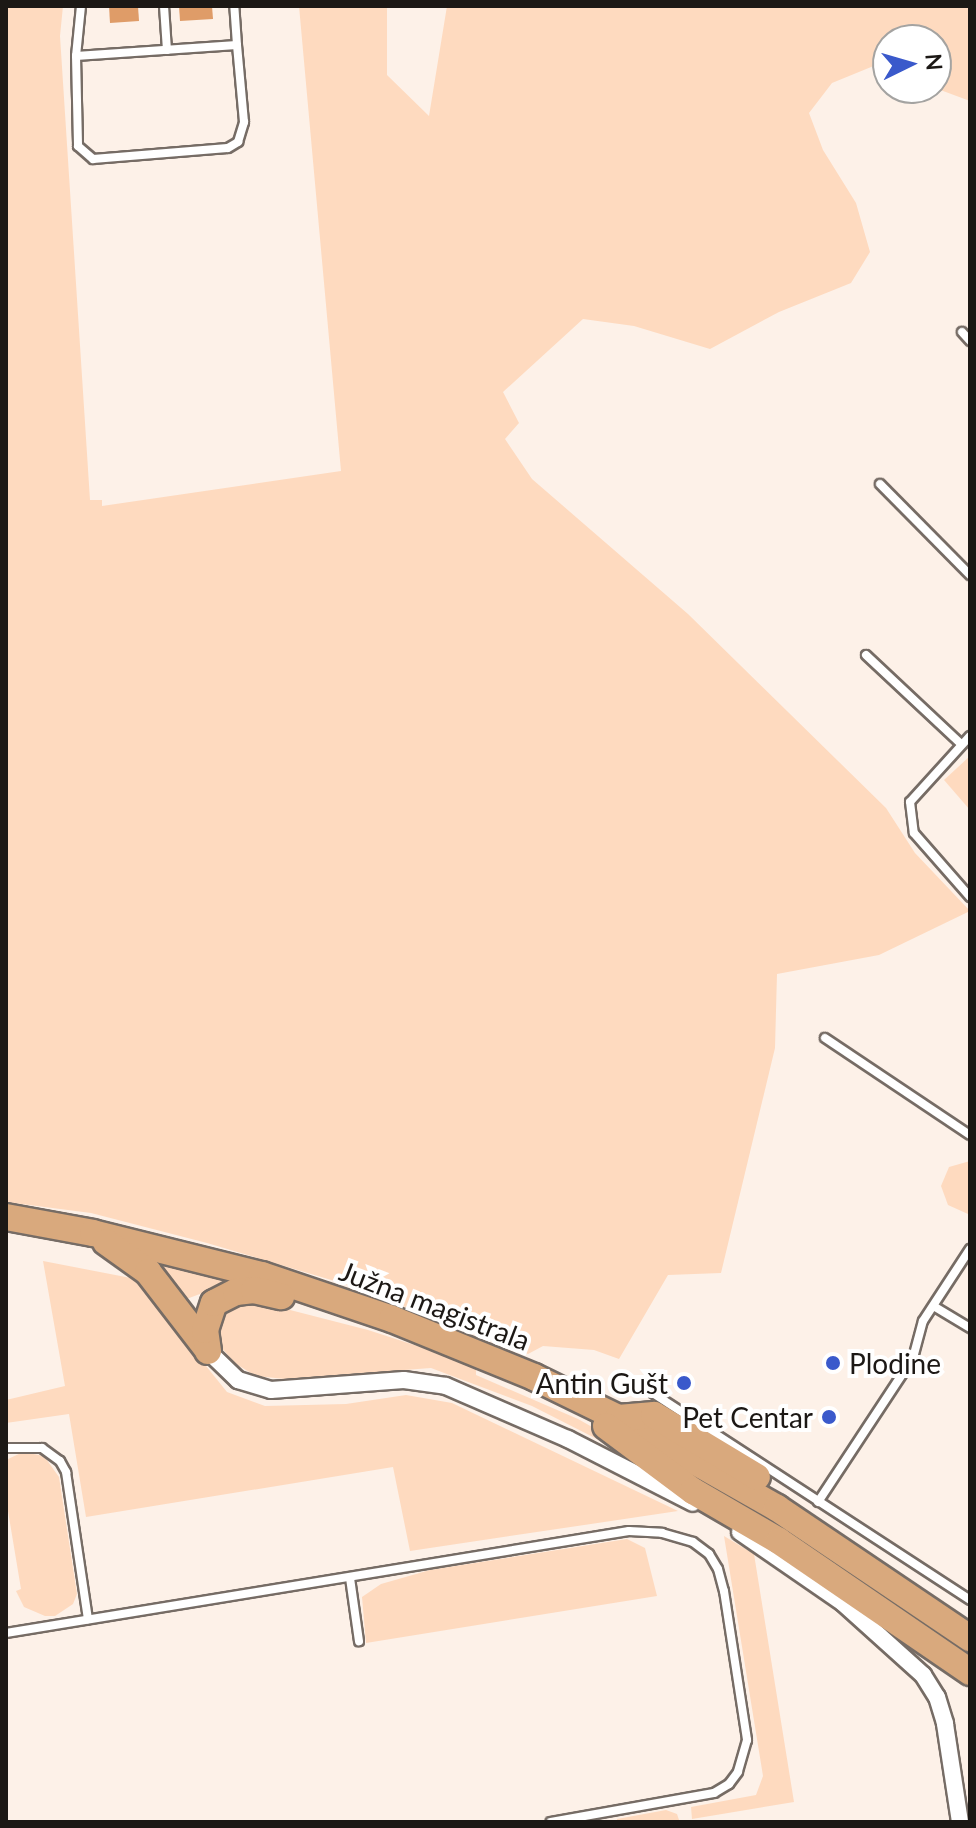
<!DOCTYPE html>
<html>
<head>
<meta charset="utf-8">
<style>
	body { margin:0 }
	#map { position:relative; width:976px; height:1828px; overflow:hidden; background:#fdf1e8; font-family:Lato,sans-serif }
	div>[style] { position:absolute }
	.green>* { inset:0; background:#fedabf }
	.water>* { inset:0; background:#df9c68 }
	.roads { filter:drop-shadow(2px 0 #766c65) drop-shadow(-2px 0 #766c65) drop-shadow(0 2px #766c65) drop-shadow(0 -2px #766c65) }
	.lane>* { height:8px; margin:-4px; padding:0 4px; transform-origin:4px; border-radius:4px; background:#fff }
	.street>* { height:16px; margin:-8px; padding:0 8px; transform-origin:8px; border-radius:8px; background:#fff }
	.primary>* { height:26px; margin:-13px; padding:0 13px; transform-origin:13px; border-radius:13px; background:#d9a97d }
	.dots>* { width:22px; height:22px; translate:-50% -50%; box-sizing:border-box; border:4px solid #fff; border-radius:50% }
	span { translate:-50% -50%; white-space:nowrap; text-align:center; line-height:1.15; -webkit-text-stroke:8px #fff; paint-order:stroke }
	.street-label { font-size:28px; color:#1c1815 }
	.poi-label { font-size:28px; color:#1c1815 }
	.left { translate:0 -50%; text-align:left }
	.right { translate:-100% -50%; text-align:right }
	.frame { position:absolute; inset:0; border:8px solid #1c1815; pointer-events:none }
	.north { position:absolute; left:872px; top:24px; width:80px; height:80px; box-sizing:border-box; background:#fff; border:2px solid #a4a3a1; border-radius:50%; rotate:85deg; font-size:22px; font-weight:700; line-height:32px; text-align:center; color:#1c1815 }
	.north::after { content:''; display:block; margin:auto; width:28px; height:36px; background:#3a59cb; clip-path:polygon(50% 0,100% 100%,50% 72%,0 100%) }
</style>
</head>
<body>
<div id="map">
	<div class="green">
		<i style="clip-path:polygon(6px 6px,63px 6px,60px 36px,90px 500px,102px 500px,102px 506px,341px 471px,299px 6px,387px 6px,387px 75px,429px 116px,447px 6px,970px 6px,970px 101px,935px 88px,936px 40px,888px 40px,888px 70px,876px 65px,832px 83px,809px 113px,823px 150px,856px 203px,870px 252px,851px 283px,779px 312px,710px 349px,634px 326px,583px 319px,503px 392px,519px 423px,505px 439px,532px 479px,688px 614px,886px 808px,915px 853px,970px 911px,879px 955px,777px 974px,775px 1048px,721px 1273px,668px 1275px,619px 1359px,594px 1350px,543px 1346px,528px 1354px,348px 1285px,207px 1243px,91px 1213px,6px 1202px)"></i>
		<i style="clip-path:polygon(970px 756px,970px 810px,944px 780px)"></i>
		<i style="clip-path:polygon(970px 1161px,970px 1214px,968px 1214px,948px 1205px,941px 1186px,949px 1167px)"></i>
		<i style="clip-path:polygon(43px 1261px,136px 1279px,227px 1392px,265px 1406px,346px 1404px,406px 1395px,452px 1403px,678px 1511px,410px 1551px,393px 1467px,86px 1517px,69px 1414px,6px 1423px,6px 1400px,65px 1386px)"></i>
		<i style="clip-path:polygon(159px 1262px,234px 1281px,184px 1300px)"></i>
		<i style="clip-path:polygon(259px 1302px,368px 1330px,476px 1365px,476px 1375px,578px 1419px,633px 1450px,656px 1469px,532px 1406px,431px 1368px,285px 1379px,256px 1376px,236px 1364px,218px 1344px,217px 1334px,226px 1311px,245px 1303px)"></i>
		<i style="clip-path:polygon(23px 1452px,44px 1456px,59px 1477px,77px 1594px,73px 1604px,55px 1616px,45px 1616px,24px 1607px,16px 1591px,21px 1589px,6px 1499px,6px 1460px)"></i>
		<i style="clip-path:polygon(724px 1536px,754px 1554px,794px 1802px,692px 1819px,691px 1807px,756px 1795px,763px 1776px)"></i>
		<i style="clip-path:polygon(627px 1539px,645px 1548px,657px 1596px,366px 1643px,362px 1597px,381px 1584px,430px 1570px)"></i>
		<i style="clip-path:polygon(666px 1810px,677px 1814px,679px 1820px,617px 1822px,617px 1819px)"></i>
	</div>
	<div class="water">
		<i style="clip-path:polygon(109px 6px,138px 6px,139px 21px,110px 23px)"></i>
		<i style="clip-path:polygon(179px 6px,212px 6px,213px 19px,180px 21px)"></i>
	</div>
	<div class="roads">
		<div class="lane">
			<i style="left:81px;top:6px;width:50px;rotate:95.7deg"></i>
			<i style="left:76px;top:56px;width:90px;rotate:88.7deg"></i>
			<i style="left:78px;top:146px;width:20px;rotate:41deg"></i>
			<i style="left:93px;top:159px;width:135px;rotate:-4.7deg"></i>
			<i style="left:228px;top:148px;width:12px;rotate:-31deg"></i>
			<i style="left:238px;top:142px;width:21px;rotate:-73deg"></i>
			<i style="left:244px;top:122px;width:77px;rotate:-95.2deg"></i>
			<i style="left:164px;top:6px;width:44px;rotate:86.1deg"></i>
			<i style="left:76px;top:56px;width:161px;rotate:-3.9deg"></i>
			<i style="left:237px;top:45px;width:39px;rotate:-94deg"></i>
			<i style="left:962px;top:332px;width:12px;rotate:48deg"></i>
			<i style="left:880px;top:484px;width:128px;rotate:45.3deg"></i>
			<i style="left:866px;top:655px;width:130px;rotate:43.1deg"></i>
			<i style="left:970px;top:736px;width:89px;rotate:132.3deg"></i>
			<i style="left:910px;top:802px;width:31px;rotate:83deg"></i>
			<i style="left:914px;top:833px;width:85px;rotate:48.8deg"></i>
			<i style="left:825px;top:1038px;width:174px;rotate:33.8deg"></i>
			<i style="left:935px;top:1307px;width:41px;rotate:31deg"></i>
			<i style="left:648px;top:1390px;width:384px;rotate:33.1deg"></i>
			<i style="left:6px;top:1448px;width:36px"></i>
			<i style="left:42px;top:1448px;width:22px;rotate:36deg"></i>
			<i style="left:60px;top:1461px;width:13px;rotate:61deg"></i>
			<i style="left:66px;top:1472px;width:149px;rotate:81.5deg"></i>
			<i style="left:818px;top:1502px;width:173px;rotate:-56.6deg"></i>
			<i style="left:913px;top:1358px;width:38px;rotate:-75deg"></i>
			<i style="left:923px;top:1321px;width:86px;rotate:-56.9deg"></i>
			<i style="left:350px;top:1578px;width:64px;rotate:81.9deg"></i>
			<i style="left:6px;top:1633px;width:631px;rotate:-9.3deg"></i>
			<i style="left:629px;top:1531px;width:33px;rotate:3deg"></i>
			<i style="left:662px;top:1533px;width:32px;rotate:16deg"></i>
			<i style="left:693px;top:1542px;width:20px;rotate:37deg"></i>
			<i style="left:709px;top:1554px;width:17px;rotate:59deg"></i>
			<i style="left:718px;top:1569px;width:23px;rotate:75deg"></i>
			<i style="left:724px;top:1591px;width:151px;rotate:81.2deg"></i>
			<i style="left:747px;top:1740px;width:33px;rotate:106deg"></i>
			<i style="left:738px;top:1772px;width:15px;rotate:127deg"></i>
			<i style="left:729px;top:1784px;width:17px;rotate:149deg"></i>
			<i style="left:714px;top:1793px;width:166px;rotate:169.9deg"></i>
		</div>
		<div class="street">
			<i style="left:208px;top:1351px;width:42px;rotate:44deg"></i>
			<i style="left:238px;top:1380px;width:34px;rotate:17deg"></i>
			<i style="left:271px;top:1390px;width:133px;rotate:-4.3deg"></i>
			<i style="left:404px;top:1380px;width:42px;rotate:8.1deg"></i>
			<i style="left:446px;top:1386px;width:133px;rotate:23.5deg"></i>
			<i style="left:568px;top:1439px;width:140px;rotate:27.1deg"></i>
			<i style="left:740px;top:1532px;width:125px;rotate:34.6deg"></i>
			<i style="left:843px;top:1603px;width:108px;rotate:42deg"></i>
			<i style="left:923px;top:1675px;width:26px;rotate:58deg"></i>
			<i style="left:937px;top:1697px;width:28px;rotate:73deg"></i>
			<i style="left:945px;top:1724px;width:99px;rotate:81.3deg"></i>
		</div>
		<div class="primary">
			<i style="left:6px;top:1217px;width:88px;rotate:10.4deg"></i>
			<i style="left:93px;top:1233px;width:174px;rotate:14deg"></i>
			<i style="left:262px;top:1275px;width:137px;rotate:18.7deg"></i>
			<i style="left:392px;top:1319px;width:153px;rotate:22.2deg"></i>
			<i style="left:534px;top:1377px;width:93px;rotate:26deg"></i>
			<i style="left:618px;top:1418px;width:183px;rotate:29.5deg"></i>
			<i style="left:777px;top:1508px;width:233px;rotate:34deg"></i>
			<i style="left:106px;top:1242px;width:52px;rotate:35.5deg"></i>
			<i style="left:148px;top:1272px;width:97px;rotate:52.5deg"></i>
			<i style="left:208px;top:1351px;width:21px;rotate:-98deg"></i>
			<i style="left:205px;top:1330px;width:28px;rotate:-72deg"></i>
			<i style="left:214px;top:1303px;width:25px;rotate:-27deg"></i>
			<i style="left:236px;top:1292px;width:18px;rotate:-6deg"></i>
			<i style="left:254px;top:1290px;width:28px;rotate:13deg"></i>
			<i style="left:618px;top:1418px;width:36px;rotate:-5deg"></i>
			<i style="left:654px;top:1415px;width:120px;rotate:31deg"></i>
			<i style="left:606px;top:1426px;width:109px;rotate:36.8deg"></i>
			<i style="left:693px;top:1491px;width:99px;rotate:30.2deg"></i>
			<i style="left:779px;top:1541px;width:232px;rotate:34.4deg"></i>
		</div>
	</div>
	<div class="dots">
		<i style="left:833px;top:1363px;background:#3a59cb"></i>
		<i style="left:684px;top:1383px;background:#3a59cb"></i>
		<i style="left:829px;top:1417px;background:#3a59cb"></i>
	</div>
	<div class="street-label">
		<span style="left:435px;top:1305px;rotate:21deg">Južna magistrala</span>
	</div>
	<div class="poi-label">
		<span class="left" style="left:849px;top:1363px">Plodine</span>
		<span class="right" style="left:668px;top:1383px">Antin Gušt</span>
		<span class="right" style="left:813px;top:1417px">Pet Centar</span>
	</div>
	<div class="frame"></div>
	<div class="north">N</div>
</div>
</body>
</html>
